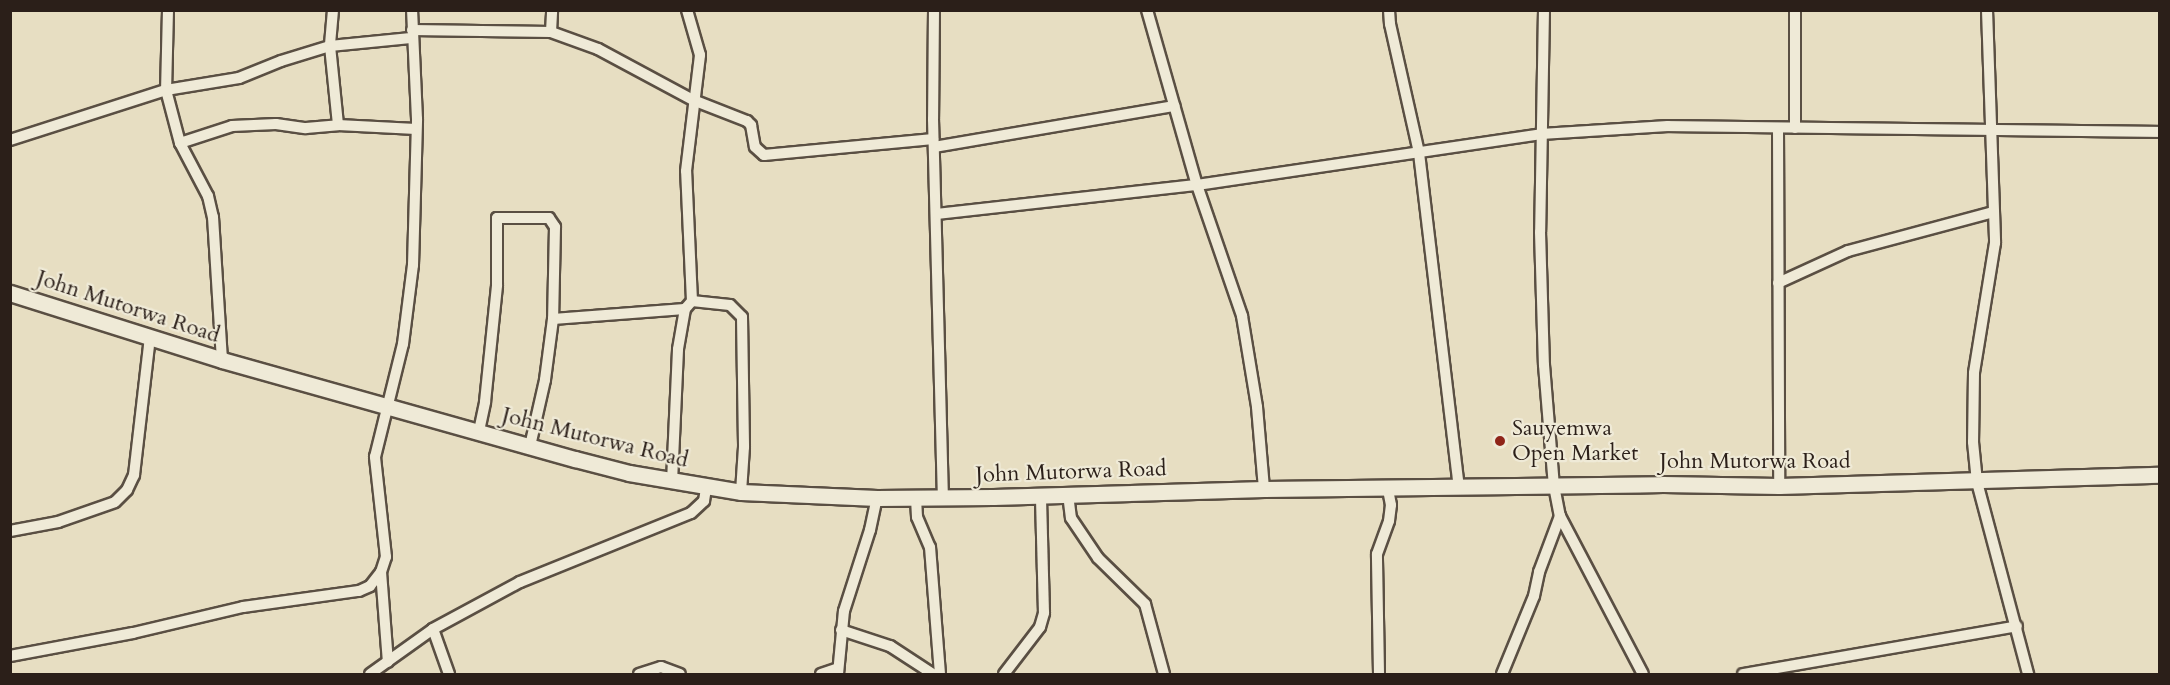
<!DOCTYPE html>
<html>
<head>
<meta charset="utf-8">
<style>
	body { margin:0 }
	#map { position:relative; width:2170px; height:685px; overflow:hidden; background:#e7dec2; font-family:Cardo,serif }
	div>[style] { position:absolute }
	.roads { filter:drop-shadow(2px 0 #5a4f43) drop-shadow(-2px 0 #5a4f43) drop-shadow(0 2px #5a4f43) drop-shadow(0 -2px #5a4f43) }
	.street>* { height:10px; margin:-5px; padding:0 5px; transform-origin:5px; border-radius:5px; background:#efead7 }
	.secondary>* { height:15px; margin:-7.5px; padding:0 7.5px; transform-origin:7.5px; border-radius:7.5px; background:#efead7 }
	.dots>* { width:16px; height:16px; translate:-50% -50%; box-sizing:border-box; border:3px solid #efead7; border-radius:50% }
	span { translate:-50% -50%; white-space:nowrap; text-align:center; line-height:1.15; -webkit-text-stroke:4.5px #efead7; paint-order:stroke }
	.street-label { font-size:22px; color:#2b1f19 }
	.poi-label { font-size:22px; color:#2b1f19 }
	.left { translate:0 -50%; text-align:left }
	.frame { position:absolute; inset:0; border:12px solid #2b1f19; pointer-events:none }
</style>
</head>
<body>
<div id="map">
	<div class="roads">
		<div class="street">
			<i style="left:168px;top:10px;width:80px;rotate:91.4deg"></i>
			<i style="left:166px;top:90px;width:55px;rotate:75.2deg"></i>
			<i style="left:180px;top:143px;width:60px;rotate:62.2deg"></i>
			<i style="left:208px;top:196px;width:22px;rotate:77deg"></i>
			<i style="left:213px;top:217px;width:143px;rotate:86.4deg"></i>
			<i style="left:333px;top:10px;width:36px;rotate:95deg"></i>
			<i style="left:330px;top:46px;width:79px;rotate:84.2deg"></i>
			<i style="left:934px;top:10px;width:109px;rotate:90.5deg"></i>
			<i style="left:933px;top:119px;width:379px;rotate:88.5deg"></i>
			<i style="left:1147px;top:10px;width:182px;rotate:74.1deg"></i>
			<i style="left:1197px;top:185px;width:139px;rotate:71deg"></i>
			<i style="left:1242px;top:316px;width:92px;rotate:80.6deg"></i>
			<i style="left:1257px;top:407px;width:82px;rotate:85.1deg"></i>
			<i style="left:1389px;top:10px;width:14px;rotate:86deg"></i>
			<i style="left:1390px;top:24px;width:132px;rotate:77.3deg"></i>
			<i style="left:1419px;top:153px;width:336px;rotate:83.2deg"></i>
			<i style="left:1544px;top:10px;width:222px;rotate:91deg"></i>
			<i style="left:1540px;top:232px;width:133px;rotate:88.3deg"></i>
			<i style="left:1544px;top:365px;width:121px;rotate:85.3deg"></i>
			<i style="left:1554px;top:486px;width:31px;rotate:79deg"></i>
			<i style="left:1560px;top:516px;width:178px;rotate:62.3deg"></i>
			<i style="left:1987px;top:10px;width:233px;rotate:88deg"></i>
			<i style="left:1995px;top:243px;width:132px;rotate:99.2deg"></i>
			<i style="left:1974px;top:373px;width:69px;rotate:90.8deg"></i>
			<i style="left:1973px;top:442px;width:40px;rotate:84.3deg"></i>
			<i style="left:1977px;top:482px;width:199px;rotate:75.1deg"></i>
			<i style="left:412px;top:30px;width:139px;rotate:0.8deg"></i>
			<i style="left:551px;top:32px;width:50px;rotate:19.9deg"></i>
			<i style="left:598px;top:49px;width:108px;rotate:28.2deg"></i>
			<i style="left:693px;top:100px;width:58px;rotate:21.3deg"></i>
			<i style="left:747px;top:121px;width:6px;rotate:45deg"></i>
			<i style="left:751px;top:125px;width:22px;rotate:80deg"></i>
			<i style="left:755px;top:147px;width:12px;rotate:42deg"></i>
			<i style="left:764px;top:155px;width:170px;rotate:-5.4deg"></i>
			<i style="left:551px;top:32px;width:22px;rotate:-87deg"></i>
			<i style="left:1778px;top:128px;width:358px;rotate:89.8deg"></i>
			<i style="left:1795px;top:128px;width:118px;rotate:-90deg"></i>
			<i style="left:10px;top:140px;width:164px;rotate:-17.8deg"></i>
			<i style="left:166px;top:90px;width:74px;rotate:-9.3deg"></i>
			<i style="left:239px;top:78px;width:45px;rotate:-22deg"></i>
			<i style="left:281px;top:61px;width:51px;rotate:-17deg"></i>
			<i style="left:330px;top:46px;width:81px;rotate:-5.6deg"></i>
			<i style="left:180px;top:143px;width:55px;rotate:-18.1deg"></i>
			<i style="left:232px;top:126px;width:44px;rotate:-2.6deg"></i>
			<i style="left:276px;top:124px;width:30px;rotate:8deg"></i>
			<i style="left:306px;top:128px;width:32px;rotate:-5deg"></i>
			<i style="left:338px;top:125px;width:78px;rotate:2.9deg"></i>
			<i style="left:934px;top:147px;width:244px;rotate:-9.7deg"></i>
			<i style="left:937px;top:214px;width:262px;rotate:-6.4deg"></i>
			<i style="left:1197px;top:185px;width:348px;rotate:-8.4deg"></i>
			<i style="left:1541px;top:134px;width:127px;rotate:-3.6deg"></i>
			<i style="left:1668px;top:126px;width:492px;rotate:0.7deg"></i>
			<i style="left:1778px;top:283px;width:77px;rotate:-24.6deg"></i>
			<i style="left:1848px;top:251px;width:151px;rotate:-15deg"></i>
			<i style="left:692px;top:301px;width:38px;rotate:6deg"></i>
			<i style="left:730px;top:305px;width:17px;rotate:45deg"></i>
			<i style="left:742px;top:317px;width:130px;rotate:89.1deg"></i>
			<i style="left:744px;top:447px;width:45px;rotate:93.8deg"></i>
			<i style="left:553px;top:319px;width:132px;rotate:-4.3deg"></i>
			<i style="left:479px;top:431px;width:30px;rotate:-78deg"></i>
			<i style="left:485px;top:402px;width:118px;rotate:-84.1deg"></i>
			<i style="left:497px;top:285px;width:67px;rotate:-90deg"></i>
			<i style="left:497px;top:218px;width:52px"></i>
			<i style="left:549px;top:218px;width:11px;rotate:56deg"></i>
			<i style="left:555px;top:227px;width:92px;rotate:91.2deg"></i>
			<i style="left:553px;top:319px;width:62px;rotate:97.5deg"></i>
			<i style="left:545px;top:380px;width:68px;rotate:102.8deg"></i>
			<i style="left:672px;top:482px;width:133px;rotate:-87.4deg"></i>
			<i style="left:678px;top:349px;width:41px;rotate:-80.1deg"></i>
			<i style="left:685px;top:309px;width:11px;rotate:-49deg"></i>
			<i style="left:692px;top:301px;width:130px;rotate:-92.6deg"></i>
			<i style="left:686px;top:171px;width:117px;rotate:-83.1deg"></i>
			<i style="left:700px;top:55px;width:47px;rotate:-106.1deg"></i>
			<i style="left:1068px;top:494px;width:24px;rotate:83deg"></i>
			<i style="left:1071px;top:518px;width:48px;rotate:56deg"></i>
			<i style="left:1098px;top:558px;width:66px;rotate:44.4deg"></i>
			<i style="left:1145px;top:604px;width:73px;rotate:74.8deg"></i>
			<i style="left:916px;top:498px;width:19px;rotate:87deg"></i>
			<i style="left:917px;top:517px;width:33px;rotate:67deg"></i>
			<i style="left:930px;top:547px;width:127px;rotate:85.5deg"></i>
			<i style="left:10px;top:531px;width:49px;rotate:-10.6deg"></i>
			<i style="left:58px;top:522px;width:60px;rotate:-19.3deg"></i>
			<i style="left:115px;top:502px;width:17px;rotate:-45deg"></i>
			<i style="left:127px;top:490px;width:17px;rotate:-65deg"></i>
			<i style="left:134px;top:475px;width:139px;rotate:-83.4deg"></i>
			<i style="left:381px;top:572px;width:90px;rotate:85.6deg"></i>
			<i style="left:433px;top:629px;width:48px;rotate:70.4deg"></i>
			<i style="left:841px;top:630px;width:52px;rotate:18.1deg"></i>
			<i style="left:890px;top:646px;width:51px;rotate:33.1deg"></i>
			<i style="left:10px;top:656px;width:125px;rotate:-10.6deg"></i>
			<i style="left:133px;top:633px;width:113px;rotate:-13.3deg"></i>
			<i style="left:243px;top:607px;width:117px;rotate:-7.9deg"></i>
			<i style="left:359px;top:591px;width:12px;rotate:-24deg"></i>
			<i style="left:370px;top:586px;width:18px;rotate:-52deg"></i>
			<i style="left:381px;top:572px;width:16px;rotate:-72deg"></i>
			<i style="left:386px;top:557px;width:101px;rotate:-96.3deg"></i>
			<i style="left:375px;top:457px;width:116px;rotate:-76.1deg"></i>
			<i style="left:403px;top:344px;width:80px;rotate:-82.8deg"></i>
			<i style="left:413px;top:265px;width:146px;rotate:-88.4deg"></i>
			<i style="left:417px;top:119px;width:109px;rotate:-92.6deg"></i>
			<i style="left:370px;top:674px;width:77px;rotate:-35.5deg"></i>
			<i style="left:433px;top:629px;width:99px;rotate:-28.4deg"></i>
			<i style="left:520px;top:582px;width:184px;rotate:-22deg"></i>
			<i style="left:691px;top:513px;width:18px;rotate:-43deg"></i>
			<i style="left:704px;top:501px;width:13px;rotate:-81deg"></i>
			<i style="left:639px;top:674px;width:23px;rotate:-18deg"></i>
			<i style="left:661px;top:667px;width:20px;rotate:20deg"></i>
			<i style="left:821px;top:674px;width:18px;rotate:-19deg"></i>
			<i style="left:838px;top:674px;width:63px;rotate:-84.6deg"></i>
			<i style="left:844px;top:611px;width:85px;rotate:-72.2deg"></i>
			<i style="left:870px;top:530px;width:33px;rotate:-78deg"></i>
			<i style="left:1004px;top:674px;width:59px;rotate:-52.5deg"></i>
			<i style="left:1040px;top:627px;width:15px;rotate:-74deg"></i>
			<i style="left:1044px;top:613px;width:117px;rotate:-91.5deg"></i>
			<i style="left:1379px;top:674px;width:120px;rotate:-91deg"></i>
			<i style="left:1377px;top:554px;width:35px;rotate:-70deg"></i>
			<i style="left:1389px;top:521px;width:16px;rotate:-83deg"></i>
			<i style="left:1391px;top:505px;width:16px;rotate:-101deg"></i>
			<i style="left:1502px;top:674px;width:84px;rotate:-67.7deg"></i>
			<i style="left:1534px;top:596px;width:25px;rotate:-78deg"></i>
			<i style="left:1539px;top:572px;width:60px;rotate:-69.4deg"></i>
			<i style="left:1743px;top:674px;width:278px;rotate:-9.9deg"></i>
		</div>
		<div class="secondary">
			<i style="left:10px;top:293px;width:222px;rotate:17.5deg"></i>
			<i style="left:222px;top:360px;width:367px;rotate:15.7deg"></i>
			<i style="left:575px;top:459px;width:56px;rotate:14.5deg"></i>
			<i style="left:629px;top:473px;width:114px;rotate:9.6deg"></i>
			<i style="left:741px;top:492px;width:136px;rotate:2.5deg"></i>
			<i style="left:877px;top:498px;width:116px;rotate:-0.5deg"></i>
			<i style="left:993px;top:497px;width:271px;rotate:-1.7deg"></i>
			<i style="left:1264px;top:489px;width:399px;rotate:-0.7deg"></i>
			<i style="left:1663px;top:484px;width:116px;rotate:1deg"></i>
			<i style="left:1779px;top:486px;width:381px;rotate:-1.7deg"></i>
		</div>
	</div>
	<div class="dots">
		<i style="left:1500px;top:441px;background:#8f2418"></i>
	</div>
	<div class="street-label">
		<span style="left:128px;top:307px;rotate:18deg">John Mutorwa Road</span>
		<span style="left:595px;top:438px;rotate:14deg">John Mutorwa Road</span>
		<span style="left:1755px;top:462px">John Mutorwa Road</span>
		<span style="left:1071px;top:472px;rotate:-2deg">John Mutorwa Road</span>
	</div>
	<div class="poi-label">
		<span class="left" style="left:1512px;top:441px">Sauyemwa<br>Open Market</span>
	</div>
	<div class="frame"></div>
</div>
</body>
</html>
